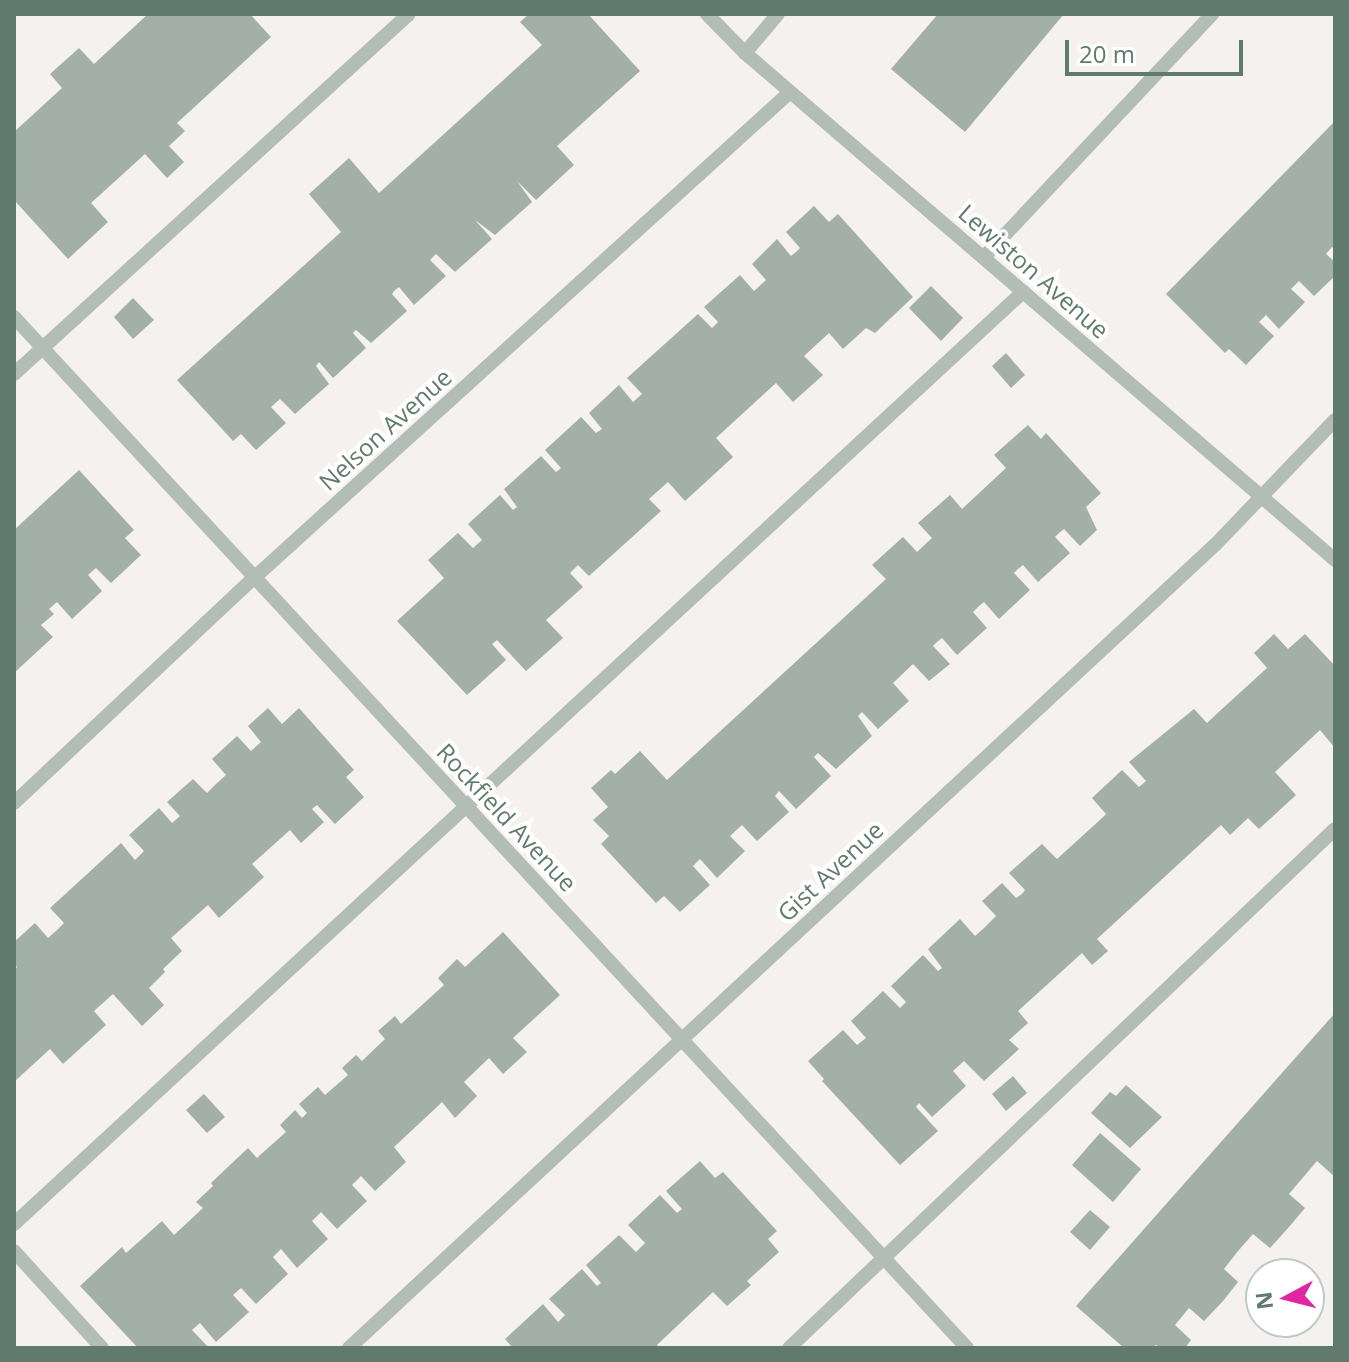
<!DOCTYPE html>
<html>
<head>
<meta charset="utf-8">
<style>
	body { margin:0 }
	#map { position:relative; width:1349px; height:1362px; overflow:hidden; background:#f4f1f0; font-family:"Open Sans",sans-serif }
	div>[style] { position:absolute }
	.building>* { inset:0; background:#a2b0a8 }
	.minor>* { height:14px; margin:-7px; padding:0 7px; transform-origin:7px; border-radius:7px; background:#b3bdb8 }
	span { translate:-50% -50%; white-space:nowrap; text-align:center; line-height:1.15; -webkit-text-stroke:8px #fff; paint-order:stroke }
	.street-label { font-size:24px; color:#607b6e }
	.frame { position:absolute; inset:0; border:16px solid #607b6e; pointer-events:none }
	.north { position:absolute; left:1245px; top:1258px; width:80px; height:80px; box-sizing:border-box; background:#fff; border:2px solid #bfcac5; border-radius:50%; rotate:263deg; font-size:22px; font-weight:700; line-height:32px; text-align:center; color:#607b6e }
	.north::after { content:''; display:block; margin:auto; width:28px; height:36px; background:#df26a3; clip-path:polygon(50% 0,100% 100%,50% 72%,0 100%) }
	.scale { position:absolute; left:1065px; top:40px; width:178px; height:36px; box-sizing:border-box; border:4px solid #607b6e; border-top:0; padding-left:10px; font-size:24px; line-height:28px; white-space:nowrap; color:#607b6e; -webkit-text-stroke:6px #fff; paint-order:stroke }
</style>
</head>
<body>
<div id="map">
	<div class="building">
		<i style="clip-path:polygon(148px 14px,250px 14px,271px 37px,177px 123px,185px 131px,169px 146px,184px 162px,167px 178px,145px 154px,91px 203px,108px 222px,68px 259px,14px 200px,14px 132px,62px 88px,50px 74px,79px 48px,94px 64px)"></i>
		<i style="clip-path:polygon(529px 14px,588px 14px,640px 71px,557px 146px,574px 165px,536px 200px,517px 181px,532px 202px,495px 235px,475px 220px,492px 239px,455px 272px,436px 254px,430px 260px,446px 276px,414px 305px,399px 287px,394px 291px,392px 294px,407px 311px,371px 343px,356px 330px,353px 333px,366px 348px,333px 378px,319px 362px,316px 366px,329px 384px,295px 414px,280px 399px,271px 407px,286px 423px,256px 450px,241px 434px,233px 441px,177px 380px,341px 232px,309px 194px,349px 158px,379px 193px,542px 45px,520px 22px)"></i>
		<i style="clip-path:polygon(938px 14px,1064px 14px,965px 132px,891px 69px)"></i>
		<i style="clip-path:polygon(1335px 121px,1335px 249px,1332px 247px,1326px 254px,1335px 262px,1335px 276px,1314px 296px,1299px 281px,1291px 289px,1305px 302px,1279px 329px,1266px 315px,1259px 322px,1274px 336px,1246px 365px,1229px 349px,1225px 353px,1166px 294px)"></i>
		<i style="clip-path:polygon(814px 206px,829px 222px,838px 214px,913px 297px,875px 333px,866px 328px,843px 349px,829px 333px,804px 356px,823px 375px,793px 402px,776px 383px,716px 438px,733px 457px,685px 501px,668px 482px,649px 499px,661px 511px,589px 576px,578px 565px,570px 573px,583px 587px,546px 620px,563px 638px,526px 671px,497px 640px,492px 644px,506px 660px,467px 695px,397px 621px,444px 578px,428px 560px,458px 533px,473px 548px,482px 540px,468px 524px,500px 495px,513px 510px,517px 507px,504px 489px,541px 456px,556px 472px,561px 468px,545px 450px,581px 417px,596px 433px,602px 429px,589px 413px,619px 385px,633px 402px,642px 394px,627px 378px,698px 314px,712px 328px,718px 322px,704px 307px,740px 275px,754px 291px,766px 280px,752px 264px,777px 239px,791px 256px,796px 252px,800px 248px,786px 232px)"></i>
		<i style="clip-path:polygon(931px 286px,963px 318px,941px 341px,909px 308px)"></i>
		<i style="clip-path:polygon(133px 298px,154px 320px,133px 339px,114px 317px)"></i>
		<i style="clip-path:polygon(1006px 353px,1025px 375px,1011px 388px,992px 366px)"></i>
		<i style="clip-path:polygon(1028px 425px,1041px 439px,1046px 433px,1101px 493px,1086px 507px,1097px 530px,1080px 546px,1064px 529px,1059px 533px,1055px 537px,1070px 553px,1038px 582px,1023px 565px,1018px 569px,1014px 573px,1030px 590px,999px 619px,984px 602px,979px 606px,973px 612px,987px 628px,957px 655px,942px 638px,937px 642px,933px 646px,950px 664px,929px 681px,913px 664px,893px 683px,909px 701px,878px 729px,862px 712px,858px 716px,872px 736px,836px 769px,818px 753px,814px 757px,831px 776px,796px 809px,779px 791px,775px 796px,789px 812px,757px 841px,742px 825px,730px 836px,745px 851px,717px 878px,700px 859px,693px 866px,710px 885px,680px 912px,664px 896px,656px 903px,601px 844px,609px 836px,593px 820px,608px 807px,591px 788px,611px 770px,615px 774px,640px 751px,667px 780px,886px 579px,872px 565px,903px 537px,917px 552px,932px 538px,918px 523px,950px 495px,962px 509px,1006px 468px,994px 455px)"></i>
		<i style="clip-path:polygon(79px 470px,134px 530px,125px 538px,141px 555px,111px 583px,96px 568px,88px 575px,102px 591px,72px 619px,57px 602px,49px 609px,54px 614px,41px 625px,53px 637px,14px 673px,14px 530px)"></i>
		<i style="clip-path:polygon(1274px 634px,1288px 649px,1305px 634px,1335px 666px,1335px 748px,1320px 730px,1275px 772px,1296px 795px,1259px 829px,1248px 818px,1230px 835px,1221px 825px,1097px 939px,1108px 951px,1092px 965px,1082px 953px,1018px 1011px,1028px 1023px,1009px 1040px,1019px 1049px,984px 1081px,964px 1061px,953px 1071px,966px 1086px,932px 1117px,919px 1103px,916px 1107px,938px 1131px,900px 1165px,822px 1081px,824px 1079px,808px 1061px,843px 1030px,857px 1045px,866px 1038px,851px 1021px,883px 991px,900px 1008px,906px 1002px,891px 986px,923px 955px,938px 971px,942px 968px,928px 949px,960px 919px,975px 936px,983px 929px,996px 916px,982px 901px,1002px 883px,1016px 898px,1022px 894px,1025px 890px,1009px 873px,1042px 844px,1057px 859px,1101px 819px,1106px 814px,1092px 798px,1122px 770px,1139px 787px,1146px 781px,1129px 762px,1194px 709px,1207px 723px,1222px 709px,1267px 668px,1254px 653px)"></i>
		<i style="clip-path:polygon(268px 708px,282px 724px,299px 708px,354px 770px,346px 777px,364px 797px,335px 824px,317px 805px,312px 809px,324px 822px,301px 843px,290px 830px,252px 864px,264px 877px,219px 918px,208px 905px,171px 938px,182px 951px,163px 969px,165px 972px,149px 988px,164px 1005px,142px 1026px,113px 994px,94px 1011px,106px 1025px,63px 1064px,50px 1049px,14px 1082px,14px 971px,17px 967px,14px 964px,14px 942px,35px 923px,48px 938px,56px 931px,64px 923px,50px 908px,121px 843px,135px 860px,144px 851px,129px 835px,159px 808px,172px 823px,180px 816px,167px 802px,193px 779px,207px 793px,216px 784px,226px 775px,212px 759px,237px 736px,251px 751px,261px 742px,248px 726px)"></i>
		<i style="clip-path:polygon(503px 932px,560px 995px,513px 1038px,527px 1052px,503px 1074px,489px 1058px,464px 1082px,477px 1096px,455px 1118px,442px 1102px,438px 1106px,394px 1147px,406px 1162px,375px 1191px,361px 1176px,352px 1185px,367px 1201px,337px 1229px,321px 1212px,312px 1221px,328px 1239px,297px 1268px,281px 1249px,273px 1257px,288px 1274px,256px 1304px,241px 1288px,233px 1295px,249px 1312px,216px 1342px,200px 1323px,192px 1330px,209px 1348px,138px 1348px,80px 1286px,122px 1247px,126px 1253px,162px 1221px,174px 1235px,203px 1208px,196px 1202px,213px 1186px,211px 1183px,248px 1148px,257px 1158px,260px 1155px,286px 1132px,280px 1125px,295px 1110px,302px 1118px,307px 1113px,299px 1104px,318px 1087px,325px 1095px,348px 1075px,342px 1068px,356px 1055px,362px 1061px,385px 1039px,378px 1031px,395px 1016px,401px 1024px,444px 985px,438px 978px,457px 959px,465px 967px)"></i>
		<i style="clip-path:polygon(1335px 1013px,1335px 1177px,1317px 1161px,1289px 1194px,1305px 1208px,1289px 1227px,1270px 1248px,1253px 1234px,1238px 1251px,1224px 1269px,1238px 1282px,1223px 1301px,1204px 1321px,1189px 1308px,1175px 1325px,1191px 1340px,1185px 1348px,1160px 1348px,1156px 1345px,1153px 1348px,1124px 1348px,1076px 1306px)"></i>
		<i style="clip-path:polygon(1013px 1076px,1027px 1093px,1006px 1111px,992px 1094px)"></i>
		<i style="clip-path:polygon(1126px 1085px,1162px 1117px,1130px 1148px,1091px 1113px,1110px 1092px,1116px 1096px)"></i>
		<i style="clip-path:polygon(204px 1094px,225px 1117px,207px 1133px,186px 1110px)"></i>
		<i style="clip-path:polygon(1100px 1133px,1141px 1169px,1113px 1202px,1072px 1165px)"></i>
		<i style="clip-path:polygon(700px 1161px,715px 1178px,723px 1172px,777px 1231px,768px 1239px,779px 1252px,747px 1281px,751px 1285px,727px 1306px,713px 1292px,657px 1345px,660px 1348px,513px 1348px,505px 1339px,543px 1304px,558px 1322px,565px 1315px,549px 1299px,582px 1269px,597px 1286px,601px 1283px,586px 1265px,619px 1235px,636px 1252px,645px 1243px,628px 1225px,660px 1195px,677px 1213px,682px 1209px,666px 1191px)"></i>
		<i style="clip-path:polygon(1090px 1210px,1110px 1227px,1090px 1250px,1070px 1232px)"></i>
	</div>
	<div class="minor">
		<i style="left:707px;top:14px;width:54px;rotate:45.7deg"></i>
		<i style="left:745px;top:53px;width:778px;rotate:40.67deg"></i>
		<i style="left:745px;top:53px;width:51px;rotate:-49.8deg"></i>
		<i style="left:985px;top:256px;width:332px;rotate:-46.8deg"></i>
		<i style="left:14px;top:317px;width:1404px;rotate:47.25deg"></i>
		<i style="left:14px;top:374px;width:534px;rotate:-42.35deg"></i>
		<i style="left:14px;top:803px;width:330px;rotate:-43.2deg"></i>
		<i style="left:255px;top:577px;width:722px;rotate:-42.19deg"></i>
		<i style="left:14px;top:1224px;width:1374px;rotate:-42.73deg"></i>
		<i style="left:14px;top:1251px;width:131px;rotate:47.8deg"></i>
		<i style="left:349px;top:1348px;width:1181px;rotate:-42.84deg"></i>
		<i style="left:1215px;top:545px;width:173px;rotate:-46.2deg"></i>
		<i style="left:789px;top:1348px;width:753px;rotate:-43.55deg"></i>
	</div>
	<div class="street-label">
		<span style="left:1034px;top:271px;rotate:41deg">Lewiston Avenue</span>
		<span style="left:385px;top:429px;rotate:-42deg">Nelson Avenue</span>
		<span style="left:507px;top:817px;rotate:47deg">Rockfield Avenue</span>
		<span style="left:830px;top:871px;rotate:-43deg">Gist Avenue</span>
	</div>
	<div class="frame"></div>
	<div class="north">N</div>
	<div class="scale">20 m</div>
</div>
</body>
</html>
